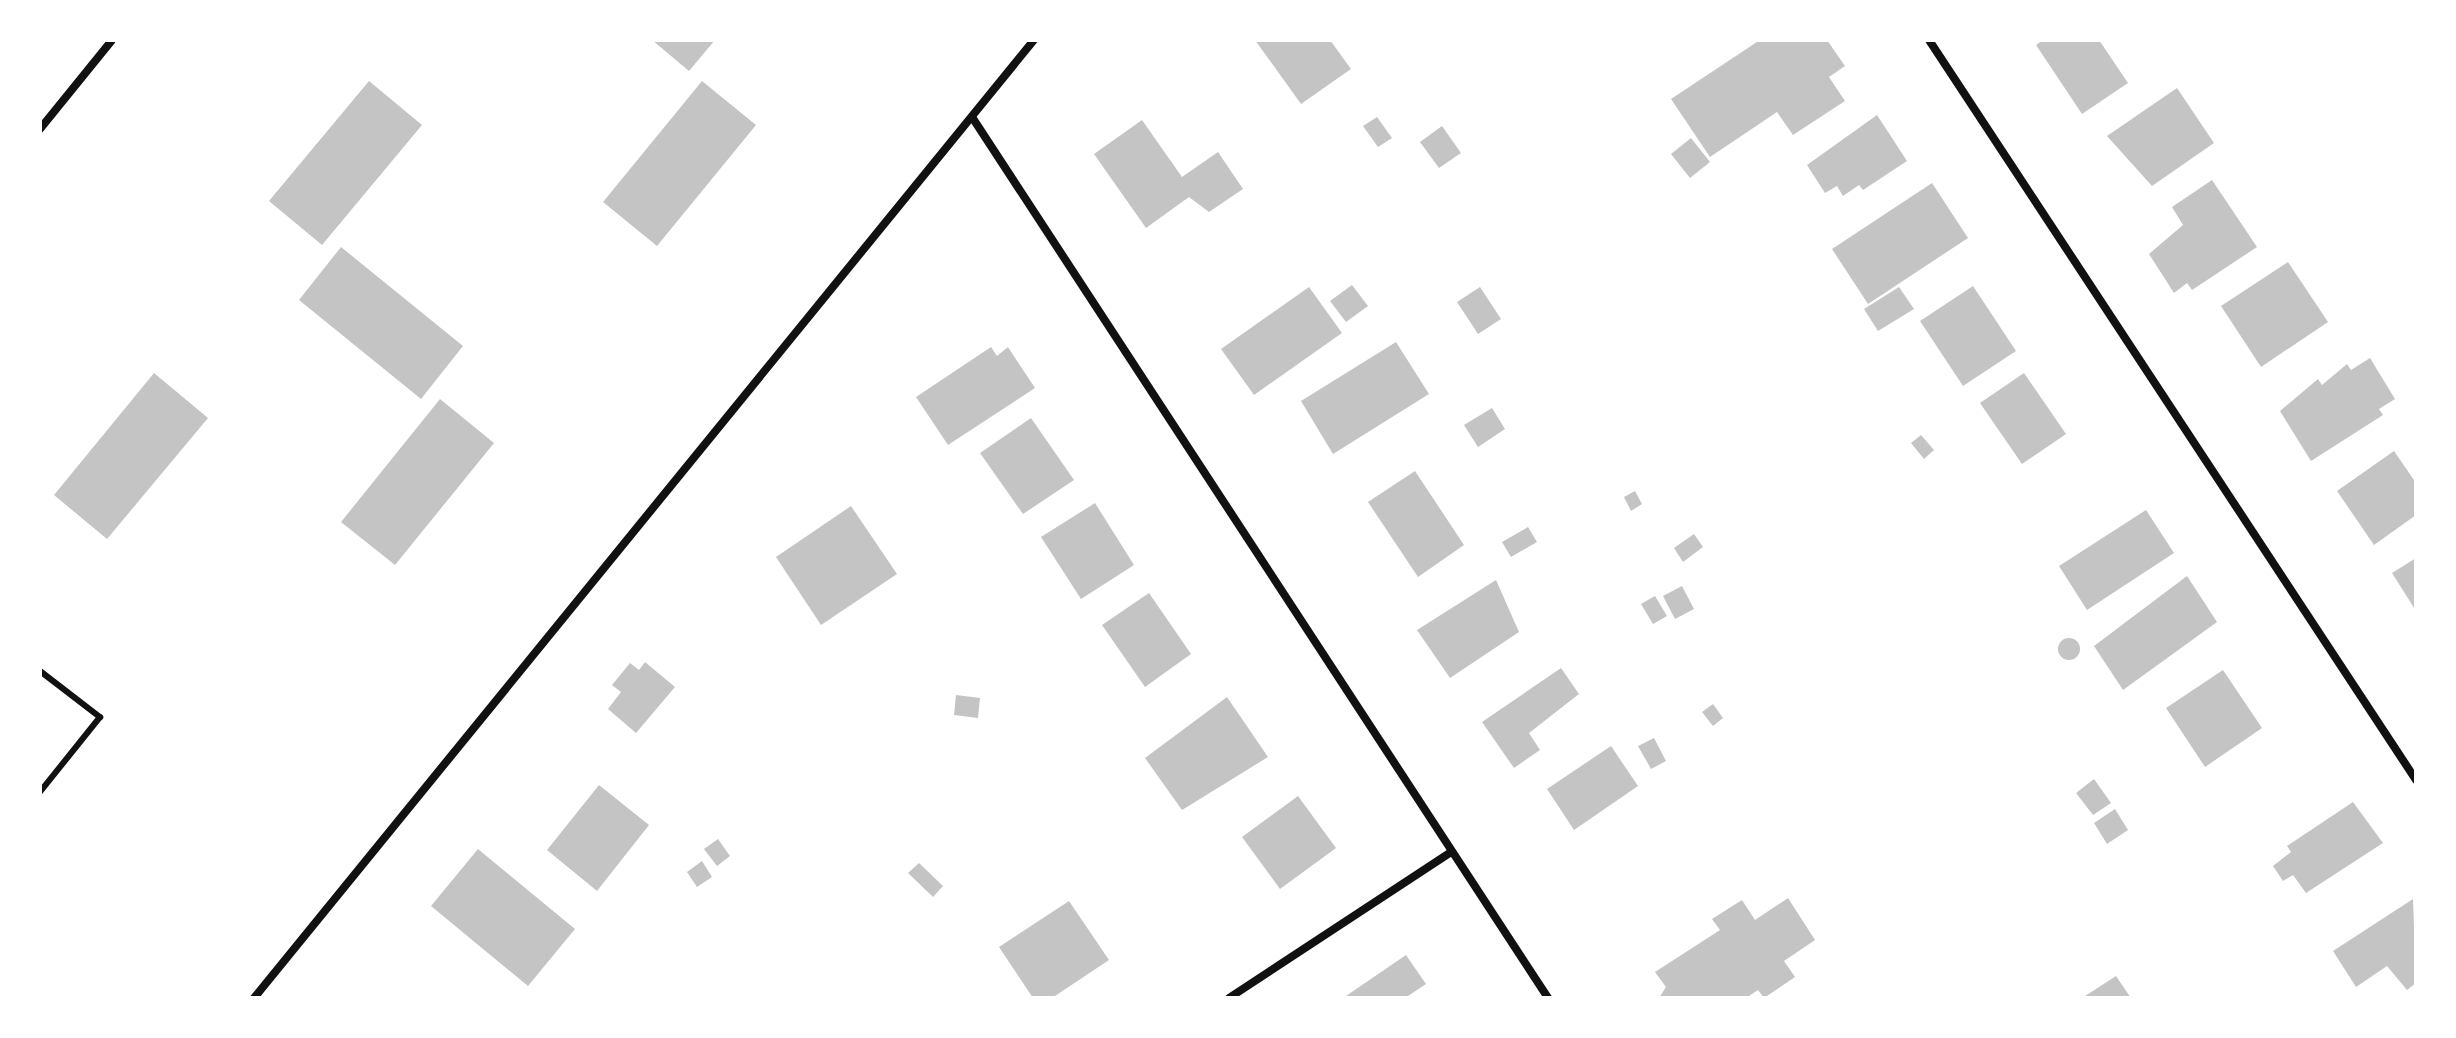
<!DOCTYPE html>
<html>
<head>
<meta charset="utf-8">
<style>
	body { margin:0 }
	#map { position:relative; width:2456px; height:1038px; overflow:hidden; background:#fff; font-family:"Work Sans",sans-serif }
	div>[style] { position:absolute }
	.building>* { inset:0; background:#c4c4c4 }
	.round { border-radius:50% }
	.service>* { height:6px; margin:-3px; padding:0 3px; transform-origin:3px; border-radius:3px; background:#111 }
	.minor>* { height:8px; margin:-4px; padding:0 4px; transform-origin:4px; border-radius:4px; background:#111 }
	span { translate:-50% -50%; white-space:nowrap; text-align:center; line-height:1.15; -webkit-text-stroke:6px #fff; paint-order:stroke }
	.frame { position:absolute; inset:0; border:42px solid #fff; pointer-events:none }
</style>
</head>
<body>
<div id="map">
	<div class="building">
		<i style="clip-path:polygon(652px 40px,715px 40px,689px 71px)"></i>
		<i style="clip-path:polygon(1255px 40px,1330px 40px,1351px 69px,1301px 104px)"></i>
		<i style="clip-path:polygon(1760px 40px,1827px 40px,1845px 66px,1829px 77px,1845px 101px,1793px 135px,1777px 112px,1710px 157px,1671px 99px)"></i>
		<i style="clip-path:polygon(2043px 40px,2099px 40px,2128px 83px,2082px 114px,2036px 45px)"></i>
		<i style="clip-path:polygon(369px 81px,422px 125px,322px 245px,269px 201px)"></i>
		<i style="clip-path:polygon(702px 81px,756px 125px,657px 246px,603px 202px)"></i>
		<i style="clip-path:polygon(2177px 88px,2214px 143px,2152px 186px,2107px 136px)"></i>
		<i style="clip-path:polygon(1877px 115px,1907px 161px,1863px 190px,1859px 185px,1843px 196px,1837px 186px,1825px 193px,1807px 165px)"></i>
		<i style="clip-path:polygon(1377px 117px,1392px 138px,1378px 147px,1363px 126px)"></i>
		<i style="clip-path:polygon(1142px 120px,1182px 177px,1218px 152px,1243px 189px,1209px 212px,1189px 197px,1146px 228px,1094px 154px)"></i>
		<i style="clip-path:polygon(1442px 126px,1461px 153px,1439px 168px,1420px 142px)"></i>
		<i style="clip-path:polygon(1691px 138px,1710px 162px,1690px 178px,1671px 154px)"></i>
		<i style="clip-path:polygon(2212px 180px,2257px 247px,2192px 290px,2187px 283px,2174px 293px,2149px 254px,2183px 225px,2172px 207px)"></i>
		<i style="clip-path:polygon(1932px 183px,1968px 238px,1868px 304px,1832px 249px)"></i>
		<i style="clip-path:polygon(341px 247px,463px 346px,421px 399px,299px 300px)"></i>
		<i style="clip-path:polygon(2288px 262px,2328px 322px,2261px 367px,2221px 306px)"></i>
		<i style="clip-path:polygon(1352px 285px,1368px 306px,1346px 322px,1330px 301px)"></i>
		<i style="clip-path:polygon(1973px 286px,2016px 351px,1963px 386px,1920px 321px)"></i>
		<i style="clip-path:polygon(1309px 287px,1342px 333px,1254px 395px,1221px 349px)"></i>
		<i style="clip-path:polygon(1480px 287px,1501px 319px,1478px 334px,1457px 302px)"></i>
		<i style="clip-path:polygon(1899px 287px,1914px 309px,1878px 331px,1864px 309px)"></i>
		<i style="clip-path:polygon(1396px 342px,1429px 394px,1333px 454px,1301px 401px)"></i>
		<i style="clip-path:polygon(991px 347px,997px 356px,1008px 347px,1035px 388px,948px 445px,916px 397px)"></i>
		<i style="clip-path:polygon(2370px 358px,2395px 399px,2379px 409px,2383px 415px,2311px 461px,2280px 411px,2318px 379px,2322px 385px,2347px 364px,2351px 370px)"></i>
		<i style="clip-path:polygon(154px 373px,208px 418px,107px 539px,54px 495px)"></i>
		<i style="clip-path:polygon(2024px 373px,2066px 434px,2022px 464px,1980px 403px)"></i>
		<i style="clip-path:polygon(440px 399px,494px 443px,395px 565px,341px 522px)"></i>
		<i style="clip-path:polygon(1492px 408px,1505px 429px,1478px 447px,1464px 425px)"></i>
		<i style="clip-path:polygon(1031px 418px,1074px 480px,1023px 514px,980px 453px)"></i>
		<i style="clip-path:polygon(1921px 435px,1934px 450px,1924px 459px,1911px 443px)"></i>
		<i style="clip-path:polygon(2394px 451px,2416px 483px,2416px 515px,2374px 545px,2337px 491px)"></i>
		<i style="clip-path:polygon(1415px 471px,1464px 545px,1418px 577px,1368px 502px)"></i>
		<i style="clip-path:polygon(1635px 491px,1642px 504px,1631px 511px,1624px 497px)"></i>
		<i style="clip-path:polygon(1095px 503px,1134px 565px,1081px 599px,1041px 537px)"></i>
		<i style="clip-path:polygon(851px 506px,897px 574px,821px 625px,776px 557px)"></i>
		<i style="clip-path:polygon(2146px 510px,2174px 553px,2087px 610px,2059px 566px)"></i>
		<i style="clip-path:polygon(1528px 527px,1537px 542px,1511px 557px,1502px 542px)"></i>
		<i style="clip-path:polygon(1694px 534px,1703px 547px,1683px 562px,1674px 548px)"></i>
		<i style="clip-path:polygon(2416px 558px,2416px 611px,2392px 573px)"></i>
		<i style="clip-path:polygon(2187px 576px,2217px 622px,2123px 690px,2094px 646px)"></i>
		<i style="clip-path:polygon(1496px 580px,1519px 632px,1450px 678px,1417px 630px)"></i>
		<i style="clip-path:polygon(1682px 586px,1694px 609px,1675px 619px,1663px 596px)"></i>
		<i style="clip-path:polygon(1149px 593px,1191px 654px,1145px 687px,1102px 625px)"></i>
		<i style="clip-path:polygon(1655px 596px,1667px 616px,1653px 624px,1641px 604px)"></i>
		<i class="round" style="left:2058px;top:638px;width:22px;height:22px"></i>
		<i style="clip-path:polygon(645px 662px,675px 687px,636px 733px,608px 709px,621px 692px,612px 685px,630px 663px,639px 670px)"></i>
		<i style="clip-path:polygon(1561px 668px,1579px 694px,1529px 733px,1540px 750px,1514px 768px,1482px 722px)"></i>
		<i style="clip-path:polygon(2223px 670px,2262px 728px,2205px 767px,2166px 708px)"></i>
		<i style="clip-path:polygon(956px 695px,980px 698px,978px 718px,954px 715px)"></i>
		<i style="clip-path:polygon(1227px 697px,1268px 757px,1182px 810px,1145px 758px)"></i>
		<i style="clip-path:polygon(1713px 704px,1723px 718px,1713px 726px,1702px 712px)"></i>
		<i style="clip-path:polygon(1654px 738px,1666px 761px,1651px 769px,1638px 746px)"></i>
		<i style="clip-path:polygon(1611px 746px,1638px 786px,1574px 830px,1547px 789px)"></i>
		<i style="clip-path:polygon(2094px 779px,2111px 803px,2093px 815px,2076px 793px)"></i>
		<i style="clip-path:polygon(599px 785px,649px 825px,597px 891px,547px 850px)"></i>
		<i style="clip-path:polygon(1298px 796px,1336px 848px,1280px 889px,1242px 837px)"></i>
		<i style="clip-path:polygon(2353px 802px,2383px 843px,2306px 893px,2293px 875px,2283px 881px,2273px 866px,2291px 852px,2287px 846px)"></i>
		<i style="clip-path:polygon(2115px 809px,2128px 830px,2107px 844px,2094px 823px)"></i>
		<i style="clip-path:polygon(718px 839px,730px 856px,717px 866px,704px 849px)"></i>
		<i style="clip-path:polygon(478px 849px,575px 929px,528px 986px,431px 906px)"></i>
		<i style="clip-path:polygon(702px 861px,712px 877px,697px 887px,687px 872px)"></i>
		<i style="clip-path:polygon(919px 863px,943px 886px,933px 897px,908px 873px)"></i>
		<i style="clip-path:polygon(1788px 898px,1815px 940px,1784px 961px,1795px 977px,1764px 998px,1758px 990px,1746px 998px,1659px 998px,1666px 987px,1655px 972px,1720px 930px,1712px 919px,1742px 900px,1755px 920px)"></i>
		<i style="clip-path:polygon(2413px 899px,2416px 983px,2407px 990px,2387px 966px,2356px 987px,2333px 951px)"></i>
		<i style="clip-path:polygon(1069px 901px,1109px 960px,1052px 998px,1033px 998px,999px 947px)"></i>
		<i style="clip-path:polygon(1406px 955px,1426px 984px,1405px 998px,1343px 998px)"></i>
		<i style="clip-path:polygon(2116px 976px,2131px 998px,2082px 998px)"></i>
	</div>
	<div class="service">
		<i style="left:40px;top:671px;width:76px;rotate:37.5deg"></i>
		<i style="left:100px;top:717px;width:96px;rotate:128.7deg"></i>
	</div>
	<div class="minor">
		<i style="left:1929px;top:40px;width:886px;rotate:56.65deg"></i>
		<i style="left:972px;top:117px;width:1053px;rotate:56.82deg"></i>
		<i style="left:40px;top:129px;width:114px;rotate:-51deg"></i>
		<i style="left:254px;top:998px;width:1235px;rotate:-50.85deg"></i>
		<i style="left:1229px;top:998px;width:266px;rotate:-33.3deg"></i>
	</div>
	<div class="frame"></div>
</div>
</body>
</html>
